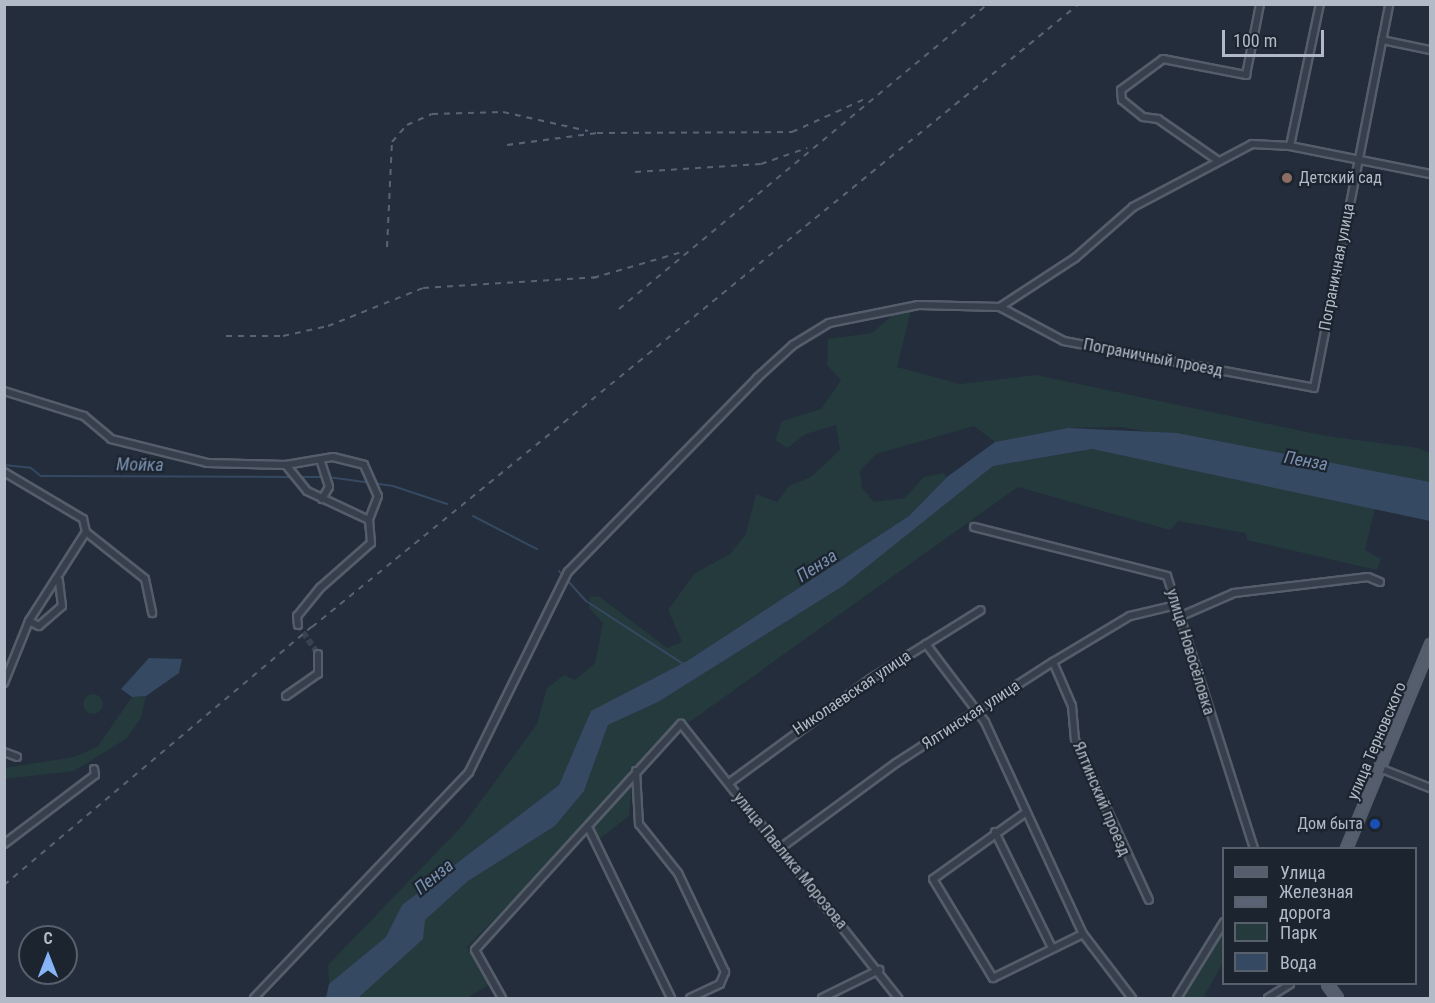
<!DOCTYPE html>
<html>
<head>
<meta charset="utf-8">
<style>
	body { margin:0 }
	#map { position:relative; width:1435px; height:1003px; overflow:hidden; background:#232d3b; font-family:"Roboto Condensed",sans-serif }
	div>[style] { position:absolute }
	.green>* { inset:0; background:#253a3d }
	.round { border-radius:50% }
	.water>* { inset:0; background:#364962 }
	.stream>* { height:2px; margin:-1px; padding:0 1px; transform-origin:1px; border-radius:1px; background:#364962 }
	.minor-tunnel>* { height:6px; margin-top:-3px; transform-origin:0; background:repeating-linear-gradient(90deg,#384250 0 6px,transparent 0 9px) }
	.roads { filter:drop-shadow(2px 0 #555d6a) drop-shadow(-2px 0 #555d6a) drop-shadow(0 2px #555d6a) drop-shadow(0 -2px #555d6a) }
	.minor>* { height:6px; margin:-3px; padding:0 3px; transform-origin:3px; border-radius:3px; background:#373f4c }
	.primary>* { height:9px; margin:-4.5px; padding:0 4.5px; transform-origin:4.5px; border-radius:4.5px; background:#545e6c }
	.rail>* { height:2px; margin-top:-1px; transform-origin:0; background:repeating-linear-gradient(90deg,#596373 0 6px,transparent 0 12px) }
	.dots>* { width:16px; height:16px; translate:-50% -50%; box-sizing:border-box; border:3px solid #1c2430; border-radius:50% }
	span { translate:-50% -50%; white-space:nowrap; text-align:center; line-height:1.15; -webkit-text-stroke:4.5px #1c2430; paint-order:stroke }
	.poi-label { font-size:16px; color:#b2bac7 }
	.left { translate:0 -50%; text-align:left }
	.right { translate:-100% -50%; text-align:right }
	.street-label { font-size:16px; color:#b2bac7 }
	.water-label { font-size:18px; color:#7a90af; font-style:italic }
	.frame { position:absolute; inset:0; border:6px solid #b2bac7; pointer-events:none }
	.legend { position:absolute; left:1222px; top:847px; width:195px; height:138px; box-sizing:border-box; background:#1c2430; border:2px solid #58606c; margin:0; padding:8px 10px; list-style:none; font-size:18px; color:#b2bac7 }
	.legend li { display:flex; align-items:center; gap:12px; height:30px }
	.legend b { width:30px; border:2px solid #58606c }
	.north { position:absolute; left:18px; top:925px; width:60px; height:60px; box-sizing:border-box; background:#1c2430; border:2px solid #58606c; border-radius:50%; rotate:0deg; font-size:16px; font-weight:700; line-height:24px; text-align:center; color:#b2bac7 }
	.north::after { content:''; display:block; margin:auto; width:21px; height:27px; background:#87b3f7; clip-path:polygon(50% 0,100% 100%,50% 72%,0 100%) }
	.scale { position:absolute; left:1222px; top:30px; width:102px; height:27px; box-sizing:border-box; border:3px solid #b2bac7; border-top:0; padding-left:8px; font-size:18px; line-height:21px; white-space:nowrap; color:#b2bac7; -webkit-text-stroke:4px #1c2430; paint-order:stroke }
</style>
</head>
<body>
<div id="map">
	<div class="green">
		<i style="clip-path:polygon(911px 311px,897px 367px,960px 384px,1036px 375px,1326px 436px,1418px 448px,1430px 453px,1430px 482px,1121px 427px,1068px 428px,995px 442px,974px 426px,876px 454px,860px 471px,862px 488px,874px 502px,905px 498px,924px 477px,943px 473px,947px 477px,909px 516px,687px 661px,592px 711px,559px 785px,402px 905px,386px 938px,329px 984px,328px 965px,464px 824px,537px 724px,547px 688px,564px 675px,575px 680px,595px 663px,603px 623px,589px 608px,590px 596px,600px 597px,667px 648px,682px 642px,668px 610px,695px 573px,730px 554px,746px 534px,756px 494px,777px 502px,789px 486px,811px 477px,840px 450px,836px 425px,806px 434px,787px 448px,775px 440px,782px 421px,821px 409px,841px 380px,827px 365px,828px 339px,872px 333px,894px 314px)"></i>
		<i style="clip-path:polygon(1092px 449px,1375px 508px,1365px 550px,1381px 559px,1377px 570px,1247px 540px,1246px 533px,1178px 521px,1170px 530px,1018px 487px,688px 723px,680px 720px,634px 768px,629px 816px,598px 840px,586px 826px,467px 947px,489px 985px,467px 998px,358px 998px,425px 920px,468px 881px,555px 826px,584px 791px,608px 725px,658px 702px,843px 586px,993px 466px)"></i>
		<i class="round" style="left:83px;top:694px;width:20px;height:20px"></i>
		<i style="clip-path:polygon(146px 696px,141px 718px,126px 739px,74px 771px,5px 779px,4px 768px,74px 757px,97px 747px,132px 697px)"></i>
		<i style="clip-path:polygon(1223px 929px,1223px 963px,1203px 998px,1182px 998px)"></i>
	</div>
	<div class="water">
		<i style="clip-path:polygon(1068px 428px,1177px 433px,1430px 482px,1430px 521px,1092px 449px,993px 466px,843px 586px,658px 702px,608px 725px,584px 791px,555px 826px,468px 881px,425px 920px,423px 939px,358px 998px,326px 998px,329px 984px,386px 937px,402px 905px,559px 785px,591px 711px,687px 661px,909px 516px,947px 477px,995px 442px)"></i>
		<i style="clip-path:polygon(149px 658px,182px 659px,179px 673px,146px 696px,132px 697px,121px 689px)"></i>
	</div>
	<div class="stream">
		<i style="left:4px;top:465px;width:27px;rotate:6deg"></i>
		<i style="left:31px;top:468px;width:13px;rotate:39deg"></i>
		<i style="left:41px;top:476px;width:252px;rotate:0.2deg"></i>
		<i style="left:298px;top:477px;width:25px"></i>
		<i style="left:328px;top:477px;width:66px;rotate:7.9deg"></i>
		<i style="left:393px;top:486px;width:57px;rotate:18.4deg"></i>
		<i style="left:473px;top:516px;width:72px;rotate:27.3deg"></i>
		<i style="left:559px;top:571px;width:40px;rotate:48deg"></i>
		<i style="left:586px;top:601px;width:118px;rotate:32.9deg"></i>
	</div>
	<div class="minor-tunnel">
		<i style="left:298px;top:625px;width:35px;rotate:55deg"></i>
	</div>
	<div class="roads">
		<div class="minor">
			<i style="left:1382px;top:40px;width:49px;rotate:11.8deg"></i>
			<i style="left:1290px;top:146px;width:145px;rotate:-78.1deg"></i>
			<i style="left:1217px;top:160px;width:72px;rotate:-145.2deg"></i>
			<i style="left:1158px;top:119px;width:15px;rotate:-172deg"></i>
			<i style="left:1143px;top:117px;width:27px;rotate:-141deg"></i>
			<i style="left:1122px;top:100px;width:10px;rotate:-96deg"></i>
			<i style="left:1121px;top:90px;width:52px;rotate:-36.4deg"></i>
			<i style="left:1163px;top:59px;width:85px;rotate:10.9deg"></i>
			<i style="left:1246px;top:75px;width:72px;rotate:-78.8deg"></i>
			<i style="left:1000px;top:307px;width:90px;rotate:-33.2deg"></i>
			<i style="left:1075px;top:258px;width:77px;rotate:-41.3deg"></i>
			<i style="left:1133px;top:207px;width:135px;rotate:-27.9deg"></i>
			<i style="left:1252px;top:144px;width:38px;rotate:3deg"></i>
			<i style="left:1290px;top:146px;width:143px;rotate:11.3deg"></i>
			<i style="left:4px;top:391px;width:84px;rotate:17.4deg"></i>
			<i style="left:84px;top:416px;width:35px;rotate:40deg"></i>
			<i style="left:111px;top:439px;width:99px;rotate:14deg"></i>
			<i style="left:207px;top:463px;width:79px;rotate:1.5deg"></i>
			<i style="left:286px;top:465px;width:33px;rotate:51deg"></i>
			<i style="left:307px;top:491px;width:68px;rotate:25.1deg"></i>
			<i style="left:321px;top:462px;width:26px;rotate:72deg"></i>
			<i style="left:329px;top:487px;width:14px;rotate:120deg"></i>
			<i style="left:286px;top:465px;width:48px;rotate:-9.7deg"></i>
			<i style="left:333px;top:457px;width:32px;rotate:14deg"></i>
			<i style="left:364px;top:465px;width:34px;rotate:66deg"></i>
			<i style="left:378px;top:496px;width:26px;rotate:111deg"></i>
			<i style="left:369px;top:520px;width:23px;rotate:85deg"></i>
			<i style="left:371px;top:543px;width:68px;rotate:138.6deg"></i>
			<i style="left:320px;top:588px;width:36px;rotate:129deg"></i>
			<i style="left:297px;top:616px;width:9px;rotate:84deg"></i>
			<i style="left:4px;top:472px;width:92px;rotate:30.7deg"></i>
			<i style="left:83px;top:519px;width:13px;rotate:77deg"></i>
			<i style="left:974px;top:527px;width:199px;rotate:14.2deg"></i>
			<i style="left:1167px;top:576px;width:286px;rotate:72.3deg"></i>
			<i style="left:86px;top:532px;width:75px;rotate:38.5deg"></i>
			<i style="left:145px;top:579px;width:35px;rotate:78deg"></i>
			<i style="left:1179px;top:617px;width:60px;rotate:-23.6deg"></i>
			<i style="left:1234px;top:593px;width:135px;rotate:-6.8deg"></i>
			<i style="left:1368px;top:577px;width:13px;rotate:23deg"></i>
			<i style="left:29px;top:621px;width:11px;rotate:27deg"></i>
			<i style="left:39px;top:626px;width:30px;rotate:-41deg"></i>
			<i style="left:62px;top:606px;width:26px;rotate:-97deg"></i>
			<i style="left:926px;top:644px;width:98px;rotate:52.9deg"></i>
			<i style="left:985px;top:722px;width:234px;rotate:65.2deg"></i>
			<i style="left:1083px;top:934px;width:81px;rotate:52.6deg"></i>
			<i style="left:1053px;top:662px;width:48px;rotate:66.6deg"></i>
			<i style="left:1072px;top:706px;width:34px;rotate:85deg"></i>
			<i style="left:1075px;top:740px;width:176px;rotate:65.2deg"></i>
			<i style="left:4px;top:683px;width:67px;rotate:-68deg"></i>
			<i style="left:29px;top:621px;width:106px;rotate:-57.4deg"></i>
			<i style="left:286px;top:696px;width:39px;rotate:-35deg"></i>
			<i style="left:318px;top:674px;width:20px;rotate:-90deg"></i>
			<i style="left:4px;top:752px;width:14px;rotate:21deg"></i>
			<i style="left:1382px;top:769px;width:52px;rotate:21.6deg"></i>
			<i style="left:636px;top:771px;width:53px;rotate:86.8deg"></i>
			<i style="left:639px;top:824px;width:63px;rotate:51.5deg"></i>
			<i style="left:678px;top:873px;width:110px;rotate:64.6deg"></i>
			<i style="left:725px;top:972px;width:13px;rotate:113deg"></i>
			<i style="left:720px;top:984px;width:33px;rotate:155deg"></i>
			<i style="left:729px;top:783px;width:177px;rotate:-36.3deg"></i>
			<i style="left:872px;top:678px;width:128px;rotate:-32deg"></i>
			<i style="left:1025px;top:813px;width:113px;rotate:144.3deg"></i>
			<i style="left:933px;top:879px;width:116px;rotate:58.8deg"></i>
			<i style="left:993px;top:978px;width:100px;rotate:-26.1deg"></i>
			<i style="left:589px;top:829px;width:188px;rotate:64.1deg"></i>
			<i style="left:995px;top:832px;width:129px;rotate:63.8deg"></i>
			<i style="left:4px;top:844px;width:114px;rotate:-37.2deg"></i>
			<i style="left:95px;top:775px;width:6px;rotate:-99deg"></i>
			<i style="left:779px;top:849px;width:145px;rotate:-36.3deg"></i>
			<i style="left:896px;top:763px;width:187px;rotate:-32.8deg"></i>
			<i style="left:1053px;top:662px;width:90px;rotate:-30.9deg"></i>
			<i style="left:1130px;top:616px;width:47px;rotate:-13.4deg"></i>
			<i style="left:254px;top:998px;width:312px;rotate:-46.4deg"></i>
			<i style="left:469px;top:772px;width:223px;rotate:-63.7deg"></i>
			<i style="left:568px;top:572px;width:271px;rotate:-45.7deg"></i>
			<i style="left:757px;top:378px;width:49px;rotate:-42.5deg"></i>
			<i style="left:793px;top:345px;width:42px;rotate:-31.4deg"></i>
			<i style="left:829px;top:323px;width:91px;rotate:-11.4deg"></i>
			<i style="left:918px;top:305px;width:82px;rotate:1.4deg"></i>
			<i style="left:1000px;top:307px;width:72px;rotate:28deg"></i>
			<i style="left:1064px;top:341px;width:254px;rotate:10.6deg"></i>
			<i style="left:1314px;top:388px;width:391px;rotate:-78.9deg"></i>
			<i style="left:502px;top:998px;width:55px;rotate:-119.4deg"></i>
			<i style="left:475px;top:950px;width:306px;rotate:-47.7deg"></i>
			<i style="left:681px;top:724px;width:350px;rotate:51.6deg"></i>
			<i style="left:822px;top:998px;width:64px;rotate:-26.2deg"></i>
			<i style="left:1177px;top:998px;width:89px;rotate:-58.3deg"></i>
			<i style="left:1268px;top:998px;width:26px;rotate:-32deg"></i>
		</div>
		<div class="primary">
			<i style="left:1346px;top:848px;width:221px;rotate:-67.6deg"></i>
			<i style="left:1327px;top:984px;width:17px;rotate:54deg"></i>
		</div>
	</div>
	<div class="rail">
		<i style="left:507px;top:145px;width:91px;rotate:-7.6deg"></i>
		<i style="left:597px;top:133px;width:195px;rotate:-0.3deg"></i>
		<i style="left:792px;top:132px;width:82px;rotate:-24.4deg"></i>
		<i style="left:635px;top:172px;width:126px;rotate:-3.6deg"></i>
		<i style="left:761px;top:164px;width:49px;rotate:-19.2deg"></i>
		<i style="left:387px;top:247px;width:105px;rotate:-87.3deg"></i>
		<i style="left:392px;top:142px;width:23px;rotate:-49deg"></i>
		<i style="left:407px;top:125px;width:27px;rotate:-24deg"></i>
		<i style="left:432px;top:114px;width:71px;rotate:-1.6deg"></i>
		<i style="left:503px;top:112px;width:87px;rotate:12.6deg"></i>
		<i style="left:593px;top:278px;width:93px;rotate:-16.3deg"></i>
		<i style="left:619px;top:309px;width:479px;rotate:-39.6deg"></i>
		<i style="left:226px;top:336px;width:57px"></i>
		<i style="left:283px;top:336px;width:46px;rotate:-12.5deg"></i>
		<i style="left:328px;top:326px;width:102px;rotate:-21.8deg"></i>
		<i style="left:423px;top:288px;width:177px;rotate:-3.6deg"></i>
		<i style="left:4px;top:885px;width:402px;rotate:-40deg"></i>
		<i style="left:312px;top:627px;width:988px;rotate:-39.09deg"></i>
	</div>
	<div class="dots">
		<i style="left:1287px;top:178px;background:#8d6e63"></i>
		<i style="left:1375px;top:824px;background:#1a4fb4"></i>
	</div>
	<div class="poi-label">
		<span class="left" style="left:1299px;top:178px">Детский сад</span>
		<span class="right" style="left:1363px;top:824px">Дом быта</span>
	</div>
	<div class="street-label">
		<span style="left:1337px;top:267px;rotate:-79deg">Пограничная улица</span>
		<span style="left:1153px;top:358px;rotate:11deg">Пограничный проезд</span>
		<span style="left:1190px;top:652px;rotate:73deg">улица Новосёловка</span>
		<span style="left:852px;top:693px;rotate:-34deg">Николаевская улица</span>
		<span style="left:971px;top:715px;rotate:-33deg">Ялтинская улица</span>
		<span style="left:1377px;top:741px;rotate:-67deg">улица Терновского</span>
		<span style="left:1101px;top:799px;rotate:67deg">Ялтинский проезд</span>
		<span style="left:790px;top:861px;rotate:51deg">улица Павлика Морозова</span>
	</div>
	<div class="water-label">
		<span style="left:1306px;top:461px;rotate:10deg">Пенза</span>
		<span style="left:140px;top:465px;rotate:1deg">Мойка</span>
		<span style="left:817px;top:566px;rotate:-33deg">Пенза</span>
		<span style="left:434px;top:877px;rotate:-39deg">Пенза</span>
	</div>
	<div class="frame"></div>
	<ul class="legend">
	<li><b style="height:8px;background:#545e6c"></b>Улица</li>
	<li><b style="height:8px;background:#596373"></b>Железная дорога</li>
	<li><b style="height:16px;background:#253a3d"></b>Парк</li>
	<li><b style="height:16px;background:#364962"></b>Вода</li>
	</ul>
	<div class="north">С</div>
	<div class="scale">100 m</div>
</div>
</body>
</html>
